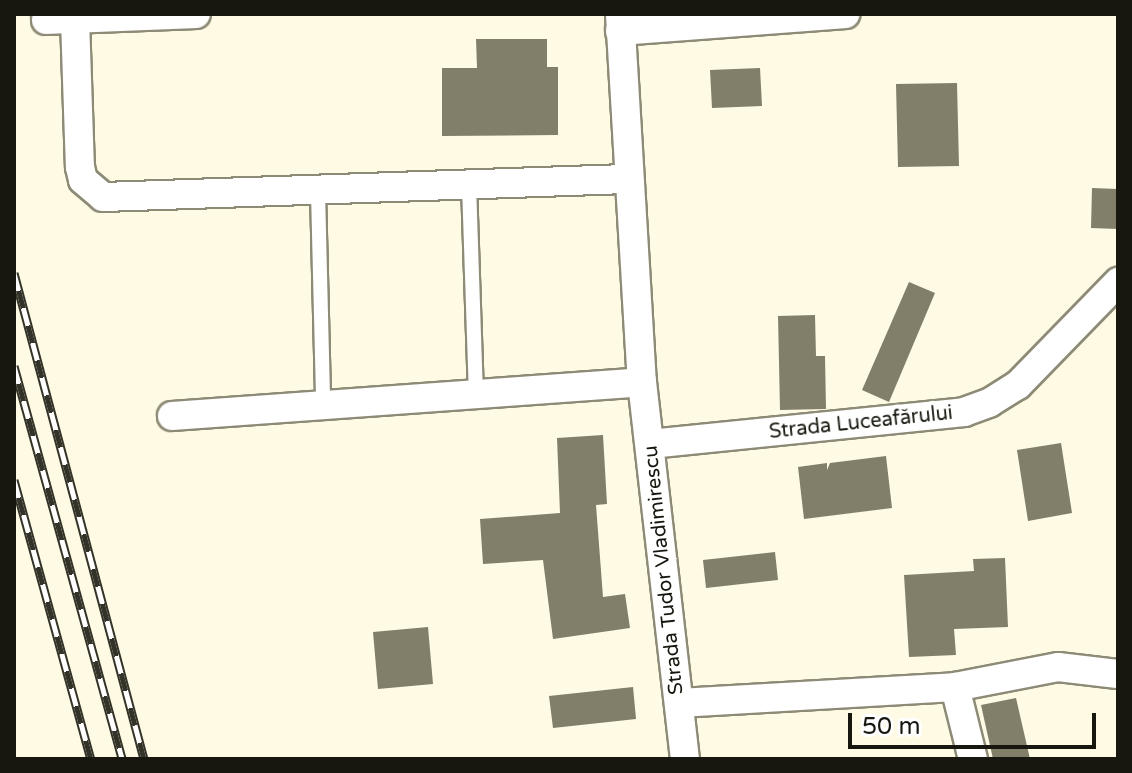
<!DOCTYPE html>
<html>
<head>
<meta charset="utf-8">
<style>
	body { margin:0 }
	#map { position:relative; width:1132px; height:773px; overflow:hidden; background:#fefae4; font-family:"Varela Round",sans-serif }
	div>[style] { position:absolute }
	.building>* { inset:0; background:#817e6a }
	.roads { filter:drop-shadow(2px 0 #8d8a76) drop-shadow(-2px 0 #8d8a76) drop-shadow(0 2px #8d8a76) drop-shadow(0 -2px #8d8a76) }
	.lane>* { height:14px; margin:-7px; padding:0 7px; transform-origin:7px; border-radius:7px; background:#fff }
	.street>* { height:28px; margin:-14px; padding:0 14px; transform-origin:14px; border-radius:14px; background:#fff }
	.rail>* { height:9px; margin-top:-4.5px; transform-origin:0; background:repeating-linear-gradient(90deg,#fff 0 18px,#343329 0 36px); box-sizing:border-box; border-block:2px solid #343329 }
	span { translate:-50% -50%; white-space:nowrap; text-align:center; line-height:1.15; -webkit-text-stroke:8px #fff; paint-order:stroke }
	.street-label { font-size:20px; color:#18170f }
	.frame { position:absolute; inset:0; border:16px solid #18170f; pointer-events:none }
	.scale { position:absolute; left:848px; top:713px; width:248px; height:36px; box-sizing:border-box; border:4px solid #18170f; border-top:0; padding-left:10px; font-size:24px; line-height:28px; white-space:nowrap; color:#18170f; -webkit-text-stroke:6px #fff; paint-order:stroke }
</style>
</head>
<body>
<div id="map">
	<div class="building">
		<i style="clip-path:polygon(476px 39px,547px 39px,547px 67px,558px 67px,558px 135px,442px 136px,442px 68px,477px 68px)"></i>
		<i style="clip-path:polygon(760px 68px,762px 106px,712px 108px,710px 70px)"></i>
		<i style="clip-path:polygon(957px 83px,959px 166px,898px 167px,896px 84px)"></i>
		<i style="clip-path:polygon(1092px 188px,1118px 189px,1118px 229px,1091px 228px)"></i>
		<i style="clip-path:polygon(909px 282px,935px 293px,889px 402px,862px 390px)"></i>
		<i style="clip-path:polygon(815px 315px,816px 356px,825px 356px,826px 409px,780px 410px,778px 316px)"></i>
		<i style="clip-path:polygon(603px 435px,607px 504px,596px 505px,603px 597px,625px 594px,630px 628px,553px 639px,543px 560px,483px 564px,480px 519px,560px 513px,557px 438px)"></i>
		<i style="clip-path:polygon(1061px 443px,1072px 513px,1028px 521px,1017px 450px)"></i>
		<i style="clip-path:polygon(886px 456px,892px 508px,804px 519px,798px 467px,827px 463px,827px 470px,830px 463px)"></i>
		<i style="clip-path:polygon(775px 552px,778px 580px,706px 588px,703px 560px)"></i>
		<i style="clip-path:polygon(1005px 558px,1008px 627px,954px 629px,956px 655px,909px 657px,904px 575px,974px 571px,973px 559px)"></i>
		<i style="clip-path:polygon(428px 627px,433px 684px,378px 689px,373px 632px)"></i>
		<i style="clip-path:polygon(633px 687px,636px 719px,553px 728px,549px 696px)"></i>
		<i style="clip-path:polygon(1016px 698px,1030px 759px,993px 759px,981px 705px)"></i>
	</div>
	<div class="roads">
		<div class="lane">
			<i style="left:469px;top:185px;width:209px;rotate:88.1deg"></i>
			<i style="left:318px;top:192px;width:211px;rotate:88.6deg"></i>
		</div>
		<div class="street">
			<i style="left:620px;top:14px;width:369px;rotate:86.6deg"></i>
			<i style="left:642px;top:382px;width:379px;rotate:83.5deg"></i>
			<i style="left:75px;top:19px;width:148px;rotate:88.1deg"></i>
			<i style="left:80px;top:167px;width:13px;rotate:77deg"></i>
			<i style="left:83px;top:180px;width:26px;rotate:40deg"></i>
			<i style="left:103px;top:197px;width:523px;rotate:-1.97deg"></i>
			<i style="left:46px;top:20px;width:150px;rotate:-2.3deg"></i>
			<i style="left:620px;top:31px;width:226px;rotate:-4.3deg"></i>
			<i style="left:172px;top:416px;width:471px;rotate:-4.1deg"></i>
			<i style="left:650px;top:444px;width:316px;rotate:-5.8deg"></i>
			<i style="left:964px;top:412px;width:27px;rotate:-20deg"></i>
			<i style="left:989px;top:403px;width:34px;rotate:-32deg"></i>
			<i style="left:1018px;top:385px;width:144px;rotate:-45.8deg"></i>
			<i style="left:955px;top:687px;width:74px;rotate:76deg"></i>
			<i style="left:679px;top:703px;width:276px;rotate:-3.3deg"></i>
			<i style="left:955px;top:687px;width:105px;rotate:-11deg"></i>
			<i style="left:1058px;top:667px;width:60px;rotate:6.7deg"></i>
		</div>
	</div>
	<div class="rail">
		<i style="left:14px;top:273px;width:503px;rotate:75.02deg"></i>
		<i style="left:14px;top:366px;width:408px;rotate:74.6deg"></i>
		<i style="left:14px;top:480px;width:289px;rotate:74.6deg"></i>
	</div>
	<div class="street-label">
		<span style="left:861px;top:423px;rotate:-6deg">Strada Luceafărului</span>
		<span style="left:664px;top:570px;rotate:-96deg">Strada Tudor Vladimirescu</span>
	</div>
	<div class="frame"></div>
	<div class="scale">50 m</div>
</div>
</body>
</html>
